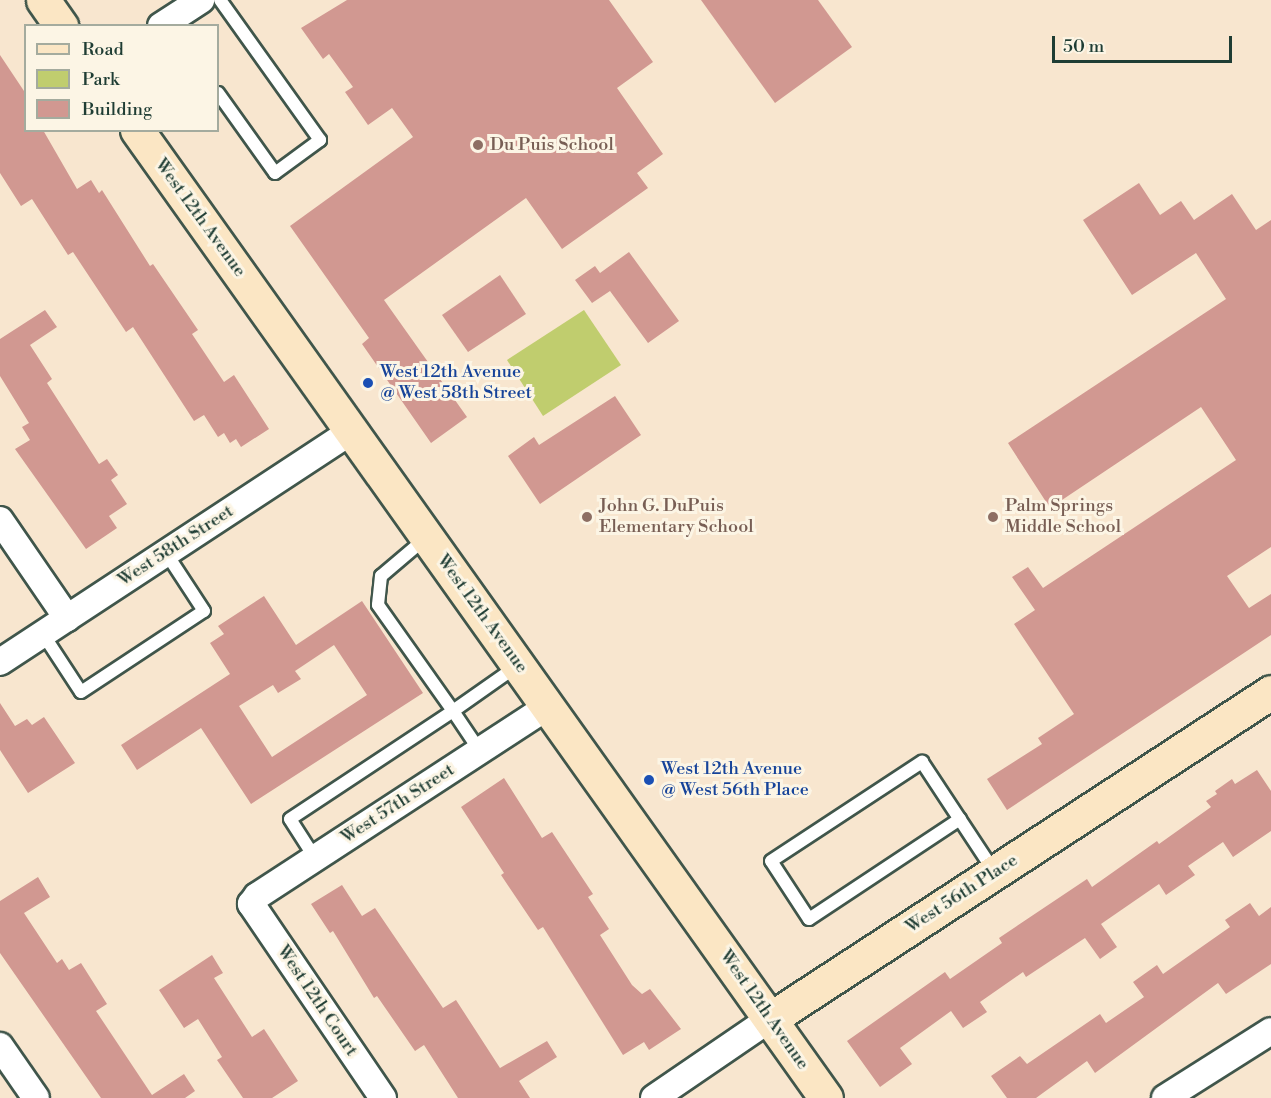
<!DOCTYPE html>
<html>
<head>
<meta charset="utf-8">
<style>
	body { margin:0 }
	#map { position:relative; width:1271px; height:1098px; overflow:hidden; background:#f8e6cf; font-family:"Libre Bodoni",serif }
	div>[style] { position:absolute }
	.green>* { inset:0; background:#c0cd6e }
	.building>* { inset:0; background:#d19891 }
	.roads { filter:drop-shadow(2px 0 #40564b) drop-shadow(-2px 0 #40564b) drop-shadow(0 2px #40564b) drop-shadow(0 -2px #40564b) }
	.lane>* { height:12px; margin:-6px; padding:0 6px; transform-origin:6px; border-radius:6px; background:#fff }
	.street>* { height:26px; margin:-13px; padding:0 13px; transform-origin:13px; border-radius:13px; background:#fff }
	.secondary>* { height:33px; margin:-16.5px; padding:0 16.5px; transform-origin:16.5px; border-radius:16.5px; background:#fbe6c4 }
	.dots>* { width:16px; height:16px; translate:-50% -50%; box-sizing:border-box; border:3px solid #fcf5e5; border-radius:50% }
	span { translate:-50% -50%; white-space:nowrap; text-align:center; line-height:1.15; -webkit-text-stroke:6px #fcf5e5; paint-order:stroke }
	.education-label { font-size:18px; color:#785e54 }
	.left { translate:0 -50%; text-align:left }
	.street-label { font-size:18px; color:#1f3d34 }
	.transit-label { font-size:18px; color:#164399 }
	.legend { position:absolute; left:24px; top:24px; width:195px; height:108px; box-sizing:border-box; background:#fcf5e5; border:2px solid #a4ab9e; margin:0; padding:8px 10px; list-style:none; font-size:18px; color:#1f3d34 }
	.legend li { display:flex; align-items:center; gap:12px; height:30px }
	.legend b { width:30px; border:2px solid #a4ab9e }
	.scale { position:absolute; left:1052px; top:36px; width:180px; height:27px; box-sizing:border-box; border:3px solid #1f3d34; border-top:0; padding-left:8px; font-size:18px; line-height:21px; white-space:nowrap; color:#1f3d34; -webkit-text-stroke:4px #fcf5e5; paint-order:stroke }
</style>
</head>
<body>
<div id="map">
	<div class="green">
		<i style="clip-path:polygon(584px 310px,621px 365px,543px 416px,507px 360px)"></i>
	</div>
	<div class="building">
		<i style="clip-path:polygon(347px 0,609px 0,653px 62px,617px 88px,663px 154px,637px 173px,648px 188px,562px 249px,526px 198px,384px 300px,467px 417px,431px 443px,362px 344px,369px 338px,290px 226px,413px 137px,392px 108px,368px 125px,345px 92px,353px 87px,329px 54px,323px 59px,301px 28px)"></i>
		<i style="clip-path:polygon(701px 0,818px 0,852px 47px,775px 103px)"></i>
		<i style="clip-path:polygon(0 55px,26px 94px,26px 130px,43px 130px,77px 189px,91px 180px,99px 193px,102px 190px,150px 266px,153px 264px,198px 330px,192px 334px,224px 382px,234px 375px,269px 429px,241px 447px,236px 439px,230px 443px,224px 433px,218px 437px,204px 415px,194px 421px,133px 327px,126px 332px,73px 252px,68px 255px,32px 199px,21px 206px,0 173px)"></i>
		<i style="clip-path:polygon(1139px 183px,1160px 215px,1181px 201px,1194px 220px,1232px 194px,1256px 230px,1271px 220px,1271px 547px,1227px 576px,1249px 608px,1271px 594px,1271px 635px,1007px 810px,987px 779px,1042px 744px,1038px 738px,1074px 714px,1014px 624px,1035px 610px,1012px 577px,1028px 567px,1043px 588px,1236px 460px,1201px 407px,1050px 508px,1008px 443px,1226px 299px,1196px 253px,1132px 295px,1083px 220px)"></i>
		<i style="clip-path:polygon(629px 252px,679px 321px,648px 343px,610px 291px,592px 303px,575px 280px,595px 266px,600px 273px)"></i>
		<i style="clip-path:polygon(500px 275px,526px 314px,468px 352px,442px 315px)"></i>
		<i style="clip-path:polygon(45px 310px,57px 327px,30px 345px,52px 379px,47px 383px,99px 464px,107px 459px,118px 475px,111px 480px,127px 504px,109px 516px,117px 528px,86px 549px,15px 449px,30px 440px,22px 427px,29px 423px,0 376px,0 339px)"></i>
		<i style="clip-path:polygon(615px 396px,641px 435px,540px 504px,508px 456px,534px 437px,539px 445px)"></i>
		<i style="clip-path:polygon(evenodd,264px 596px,296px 645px,362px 601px,423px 693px,251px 804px,201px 728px,137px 770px,121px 745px,230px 674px,210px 643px,224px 634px,218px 626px,264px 596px,334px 645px,367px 695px,272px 757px,239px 706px,273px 685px,278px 693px,301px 679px,295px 671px,334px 645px)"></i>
		<i style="clip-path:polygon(0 703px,15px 726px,27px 719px,32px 725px,44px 717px,75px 763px,28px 793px,0 750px)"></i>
		<i style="clip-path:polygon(1257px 770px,1271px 791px,1271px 831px,1233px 857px,1223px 842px,1188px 866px,1195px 875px,1166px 895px,1159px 884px,1101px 924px,1117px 947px,1100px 959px,1085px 938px,1026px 977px,1023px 972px,980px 1002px,987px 1012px,963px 1028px,951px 1011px,900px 1048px,912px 1064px,880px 1087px,847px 1041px,945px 972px,950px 979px,1002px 943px,999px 938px,1087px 879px,1092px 887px,1157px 841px,1159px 844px,1211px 807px,1206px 801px,1217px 794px,1215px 791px,1232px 779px,1235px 784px)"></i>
		<i style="clip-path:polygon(504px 778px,542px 838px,552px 832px,593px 894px,588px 897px,609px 929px,600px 935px,632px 985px,642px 994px,650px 989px,681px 1029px,649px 1050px,644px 1042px,623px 1055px,543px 927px,538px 930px,501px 875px,504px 873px,461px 807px)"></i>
		<i style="clip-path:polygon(38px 877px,50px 897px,24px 913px,57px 963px,62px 959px,69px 970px,81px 963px,107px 1004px,96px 1011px,152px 1095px,184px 1074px,195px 1091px,185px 1098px,101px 1098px,0 953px,0 901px)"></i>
		<i style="clip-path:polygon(342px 885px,362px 916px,375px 908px,443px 1008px,456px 1000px,500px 1068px,547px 1041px,557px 1057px,519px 1081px,530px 1098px,458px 1098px,424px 1045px,415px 1051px,377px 996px,374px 998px,333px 931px,330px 933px,311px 904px)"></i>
		<i style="clip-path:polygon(1250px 903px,1259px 916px,1271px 907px,1271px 964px,1226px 994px,1218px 983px,1095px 1073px,1087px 1061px,1036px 1098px,1007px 1098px,991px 1076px,1020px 1056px,1027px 1064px,1100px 1014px,1106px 1023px,1144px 997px,1133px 982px,1157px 965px,1163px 974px,1230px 927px,1225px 920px)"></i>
		<i style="clip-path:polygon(212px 955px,223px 973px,214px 978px,252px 1037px,264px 1029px,298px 1081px,272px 1098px,243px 1098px,217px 1060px,222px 1057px,198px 1019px,184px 1028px,159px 990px)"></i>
	</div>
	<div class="roads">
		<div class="lane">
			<i style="left:218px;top:93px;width:98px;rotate:54.5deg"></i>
			<i style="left:275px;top:173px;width:56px;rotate:-36.3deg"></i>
			<i style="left:320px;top:140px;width:172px;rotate:-125.5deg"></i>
			<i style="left:427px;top:537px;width:60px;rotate:139.7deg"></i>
			<i style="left:381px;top:576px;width:29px;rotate:96deg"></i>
			<i style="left:378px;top:605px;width:130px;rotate:54.7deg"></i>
			<i style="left:453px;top:711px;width:78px;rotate:-35.1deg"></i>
			<i style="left:43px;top:634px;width:69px;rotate:56.8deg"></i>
			<i style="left:81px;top:692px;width:147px;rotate:-33.4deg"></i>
			<i style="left:204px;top:611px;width:69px;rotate:-123.2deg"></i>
			<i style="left:960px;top:819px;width:181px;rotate:146.5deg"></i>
			<i style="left:809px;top:919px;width:69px;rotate:-123.2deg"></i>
			<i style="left:771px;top:861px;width:181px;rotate:-33.3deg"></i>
			<i style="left:922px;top:762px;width:131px;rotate:56.6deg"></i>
			<i style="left:315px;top:858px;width:46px;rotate:-122.7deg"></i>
			<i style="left:290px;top:819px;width:196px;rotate:-33.5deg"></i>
			<i style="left:453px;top:711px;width:48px;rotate:56deg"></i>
		</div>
		<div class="street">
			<i style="left:161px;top:26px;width:48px;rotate:-33deg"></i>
			<i style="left:0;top:520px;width:119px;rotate:55.6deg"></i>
			<i style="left:0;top:662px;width:421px;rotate:-33.3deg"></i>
			<i style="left:0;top:1046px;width:63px;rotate:55.3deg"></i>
			<i style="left:383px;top:1098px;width:235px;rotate:-124.2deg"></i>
			<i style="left:251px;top:904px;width:10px;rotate:-53deg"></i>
			<i style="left:257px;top:896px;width:348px;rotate:-33.1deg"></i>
			<i style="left:654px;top:1098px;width:140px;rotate:-34.3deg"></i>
			<i style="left:1165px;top:1098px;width:125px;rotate:-32.3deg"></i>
		</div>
		<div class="secondary">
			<i style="left:43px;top:0;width:32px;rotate:55deg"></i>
			<i style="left:137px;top:130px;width:1188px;rotate:54.56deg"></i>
			<i style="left:770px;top:1019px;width:598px;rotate:-33.13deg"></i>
		</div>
	</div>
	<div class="dots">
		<i style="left:478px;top:145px;background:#8d6e63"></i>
		<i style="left:368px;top:383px;background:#1a4fb4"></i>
		<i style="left:587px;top:517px;background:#8d6e63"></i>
		<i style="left:993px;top:517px;background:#8d6e63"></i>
		<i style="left:649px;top:780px;background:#1a4fb4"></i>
	</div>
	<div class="education-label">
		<span class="left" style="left:490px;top:145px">Du Puis School</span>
		<span class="left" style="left:599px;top:517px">John G. DuPuis<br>Elementary School</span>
		<span class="left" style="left:1005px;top:517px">Palm Springs<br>Middle School</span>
	</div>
	<div class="street-label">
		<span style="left:200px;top:218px;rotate:54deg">West 12th Avenue</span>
		<span style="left:176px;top:546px;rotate:-33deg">West 58th Street</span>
		<span style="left:482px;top:614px;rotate:54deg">West 12th Avenue</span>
		<span style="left:398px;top:804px;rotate:-33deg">West 57th Street</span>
		<span style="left:962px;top:894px;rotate:-33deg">West 56th Place</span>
		<span style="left:317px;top:1001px;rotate:56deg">West 12th Court</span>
		<span style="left:764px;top:1010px;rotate:55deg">West 12th Avenue</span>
	</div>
	<div class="transit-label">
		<span class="left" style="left:380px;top:383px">West 12th Avenue<br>@ West 58th Street</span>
		<span class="left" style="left:661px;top:780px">West 12th Avenue<br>@ West 56th Place</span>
	</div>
	<ul class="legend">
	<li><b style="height:8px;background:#fbe6c4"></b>Road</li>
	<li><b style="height:16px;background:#c0cd6e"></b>Park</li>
	<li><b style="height:16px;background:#d19891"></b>Building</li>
	</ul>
	<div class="scale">50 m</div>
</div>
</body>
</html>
